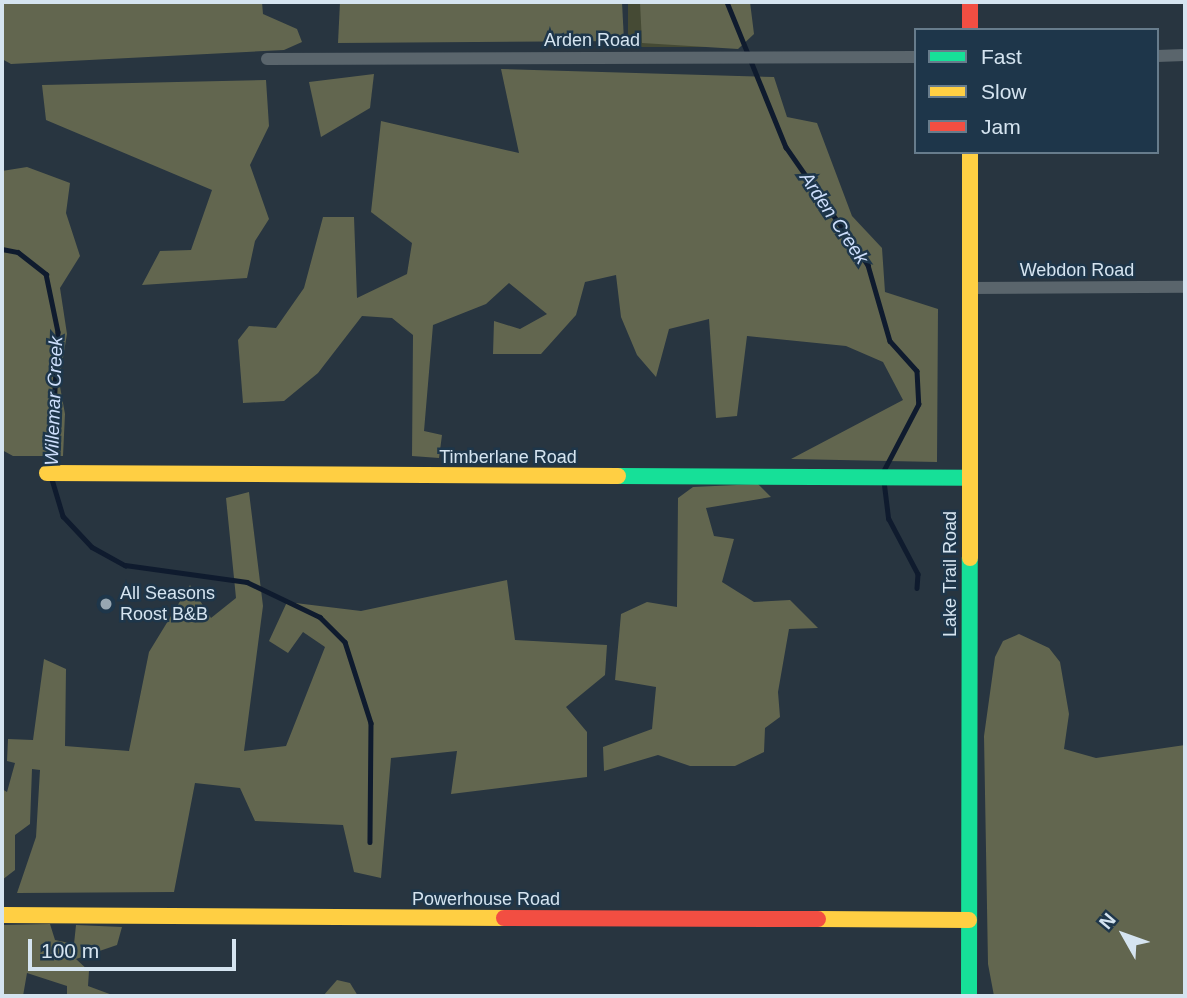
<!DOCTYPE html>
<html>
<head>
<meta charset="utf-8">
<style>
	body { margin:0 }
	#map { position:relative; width:1187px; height:998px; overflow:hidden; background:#283540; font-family:Arial,sans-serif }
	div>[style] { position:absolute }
	.green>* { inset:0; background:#454a34 }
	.forest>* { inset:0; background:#62664f }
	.stream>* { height:4.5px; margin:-2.25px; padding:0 2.25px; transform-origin:2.25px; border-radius:2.25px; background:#0f1b2e }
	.street>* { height:12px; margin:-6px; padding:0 6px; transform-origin:6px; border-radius:6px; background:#5a656c }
	.fast>* { height:16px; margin:-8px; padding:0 8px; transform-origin:8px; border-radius:8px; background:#16e098 }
	.slow>* { height:16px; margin:-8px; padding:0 8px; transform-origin:8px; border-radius:8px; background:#ffcf43 }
	.jam>* { height:16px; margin:-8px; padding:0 8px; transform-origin:8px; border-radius:8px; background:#f24e42 }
	.dots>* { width:19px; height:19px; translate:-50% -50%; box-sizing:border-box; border:4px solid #1e364a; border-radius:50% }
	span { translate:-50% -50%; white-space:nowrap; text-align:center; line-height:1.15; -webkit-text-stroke:5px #1e364a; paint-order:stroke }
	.street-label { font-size:18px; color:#d5e4f0 }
	.poi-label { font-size:18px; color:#d5e4f0 }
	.left { translate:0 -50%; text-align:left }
	.water-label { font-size:19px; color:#cddefb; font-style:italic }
	.frame { position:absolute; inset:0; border:4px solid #d5e4f0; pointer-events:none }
	.legend { position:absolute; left:914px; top:28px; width:245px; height:126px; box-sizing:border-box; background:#1e364a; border:2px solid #677c8c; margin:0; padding:9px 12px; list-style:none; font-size:21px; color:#d5e4f0 }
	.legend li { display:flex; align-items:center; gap:14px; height:35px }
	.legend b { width:35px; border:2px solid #677c8c }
	.north { position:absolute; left:1089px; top:900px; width:70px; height:70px; -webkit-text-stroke:5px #1e364a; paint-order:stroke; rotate:310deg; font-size:19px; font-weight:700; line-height:28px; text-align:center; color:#d5e4f0 }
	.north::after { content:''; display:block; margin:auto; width:24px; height:32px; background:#d5e4f0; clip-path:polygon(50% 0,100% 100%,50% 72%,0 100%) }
	.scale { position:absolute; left:28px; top:939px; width:208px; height:32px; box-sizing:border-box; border:4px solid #d5e4f0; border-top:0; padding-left:9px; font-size:21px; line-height:24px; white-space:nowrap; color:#d5e4f0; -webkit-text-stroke:5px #1e364a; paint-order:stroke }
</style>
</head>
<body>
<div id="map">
	<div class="green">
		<i style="clip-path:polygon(628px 2px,706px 2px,706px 47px,628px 47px)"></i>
	</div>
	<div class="forest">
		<i style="clip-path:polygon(2px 2px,262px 2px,263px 14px,297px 29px,302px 42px,284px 50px,11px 64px,2px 59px)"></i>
		<i style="clip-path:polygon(340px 2px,622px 2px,624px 41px,338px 43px)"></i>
		<i style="clip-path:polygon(640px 2px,750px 2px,754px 34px,738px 49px,642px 43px)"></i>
		<i style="clip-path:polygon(501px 69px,774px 77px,787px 117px,817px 123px,852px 216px,882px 248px,885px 292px,938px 309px,937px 462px,791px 459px,903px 400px,883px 362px,846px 346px,747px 336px,737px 416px,716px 418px,709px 319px,669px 329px,656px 377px,637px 355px,621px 317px,616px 275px,585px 282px,576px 315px,541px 354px,493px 354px,494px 321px,520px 329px,547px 314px,509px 283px,486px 304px,433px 325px,424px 431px,442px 435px,439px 458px,412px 456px,413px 335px,392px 318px,362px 316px,318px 373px,284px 401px,243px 403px,238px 340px,249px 326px,276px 328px,304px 288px,323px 217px,354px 217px,357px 298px,407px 274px,412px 243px,371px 212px,381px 121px,519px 153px)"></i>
		<i style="clip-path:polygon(374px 74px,370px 108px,321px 137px,309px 82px)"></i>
		<i style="clip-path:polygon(266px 80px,269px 126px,250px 165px,269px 219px,255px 241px,247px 278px,142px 285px,160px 251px,191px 250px,212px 190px,46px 120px,42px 85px)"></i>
		<i style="clip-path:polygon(27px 167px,70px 183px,66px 213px,80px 256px,60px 288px,67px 334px,59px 381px,65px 414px,63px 456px,13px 456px,2px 450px,2px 171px)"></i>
		<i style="clip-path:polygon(758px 484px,771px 497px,706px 508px,714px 536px,734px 539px,722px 582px,754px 602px,790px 600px,818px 628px,789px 629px,778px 692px,780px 717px,765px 728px,764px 752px,735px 766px,690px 766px,658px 755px,604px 771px,603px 747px,652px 729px,656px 687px,615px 680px,621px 614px,647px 602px,677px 607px,678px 498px,693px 487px)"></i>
		<i style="clip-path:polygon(249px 492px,263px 606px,244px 751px,286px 746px,325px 647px,303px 632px,288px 653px,269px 641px,287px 602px,361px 611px,507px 580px,515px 640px,607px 645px,605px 675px,566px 707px,587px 732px,587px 777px,451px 794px,457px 751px,391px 758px,381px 878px,354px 872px,343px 825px,255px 821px,240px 788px,195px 783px,174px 892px,17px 893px,36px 837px,40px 770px,32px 769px,30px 824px,15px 835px,15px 870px,2px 880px,2px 789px,7px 792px,15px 763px,7px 761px,8px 739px,33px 740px,44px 659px,66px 669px,65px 746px,129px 751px,149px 652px,190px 585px,211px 618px,236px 598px,226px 498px)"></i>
		<i style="clip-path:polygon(1019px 634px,1049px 648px,1060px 662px,1069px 714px,1064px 749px,1096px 758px,1185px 745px,1185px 996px,994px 996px,988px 964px,984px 736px,995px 657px,1003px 641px)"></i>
		<i style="clip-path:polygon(50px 924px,55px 940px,74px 944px,76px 925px,122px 927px,117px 945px,76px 959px,89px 971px,88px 986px,115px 996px,67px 996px,67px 986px,27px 973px,23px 996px,2px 996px,2px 925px)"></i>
		<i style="clip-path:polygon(337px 980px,350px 983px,358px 996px,323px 996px)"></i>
	</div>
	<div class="stream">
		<i style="left:727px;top:2px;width:157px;rotate:67.9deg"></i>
		<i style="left:786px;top:147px;width:144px;rotate:55.2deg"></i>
		<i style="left:868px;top:265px;width:79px;rotate:73.9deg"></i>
		<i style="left:890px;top:341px;width:40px;rotate:48deg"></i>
		<i style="left:917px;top:371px;width:33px;rotate:87deg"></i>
		<i style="left:919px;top:404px;width:78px;rotate:117.6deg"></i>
		<i style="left:2px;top:249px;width:16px;rotate:11deg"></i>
		<i style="left:18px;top:252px;width:36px;rotate:38deg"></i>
		<i style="left:46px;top:274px;width:59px;rotate:78.3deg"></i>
		<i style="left:58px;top:332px;width:135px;rotate:93deg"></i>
		<i style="left:51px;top:476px;width:42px;rotate:73.3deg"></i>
		<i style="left:63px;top:516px;width:42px;rotate:46.9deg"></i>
		<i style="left:92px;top:547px;width:38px;rotate:29deg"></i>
		<i style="left:125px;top:565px;width:123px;rotate:7.9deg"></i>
		<i style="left:247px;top:582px;width:81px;rotate:25.6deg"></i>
		<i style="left:320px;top:617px;width:35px;rotate:45deg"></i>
		<i style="left:345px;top:642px;width:85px;rotate:72.2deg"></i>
		<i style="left:371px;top:723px;width:119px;rotate:90.5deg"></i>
		<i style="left:884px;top:481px;width:38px;rotate:83deg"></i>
		<i style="left:889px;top:519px;width:62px;rotate:62.2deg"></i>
		<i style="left:918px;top:574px;width:14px;rotate:94deg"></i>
	</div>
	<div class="street">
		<i style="left:1157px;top:56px;width:28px;rotate:-2deg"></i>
		<i style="left:267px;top:59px;width:649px;rotate:-0.18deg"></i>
		<i style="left:969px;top:288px;width:216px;rotate:-0.3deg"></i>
	</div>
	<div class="fast">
		<i style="left:618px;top:476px;width:352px;rotate:0.3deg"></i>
		<i style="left:969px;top:996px;width:438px;rotate:-89.9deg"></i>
	</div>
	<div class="slow">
		<i style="left:47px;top:473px;width:571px;rotate:0.3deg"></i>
		<i style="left:970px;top:558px;width:406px;rotate:-90deg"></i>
		<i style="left:2px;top:915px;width:502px;rotate:0.34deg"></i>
		<i style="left:818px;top:919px;width:151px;rotate:0.4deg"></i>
	</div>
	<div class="jam">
		<i style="left:970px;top:2px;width:28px;rotate:90deg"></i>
		<i style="left:504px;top:918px;width:314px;rotate:0.2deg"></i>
	</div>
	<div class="dots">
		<i style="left:106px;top:604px;background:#98a7b2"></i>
	</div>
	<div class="street-label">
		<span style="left:592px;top:40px">Arden Road</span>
		<span style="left:1077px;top:270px">Webdon Road</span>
		<span style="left:508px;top:457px">Timberlane Road</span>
		<span style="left:950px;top:574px;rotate:-90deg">Lake Trail Road</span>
		<span style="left:486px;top:899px">Powerhouse Road</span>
	</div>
	<div class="poi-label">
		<span class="left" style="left:120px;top:604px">All Seasons<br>Roost B&amp;B</span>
	</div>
	<div class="water-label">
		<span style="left:834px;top:218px;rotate:56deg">Arden Creek</span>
		<span style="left:54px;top:401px;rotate:-88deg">Willemar Creek</span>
	</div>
	<div class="frame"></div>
	<ul class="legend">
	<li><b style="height:9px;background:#16e098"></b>Fast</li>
	<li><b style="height:9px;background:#ffcf43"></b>Slow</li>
	<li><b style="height:9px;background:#f24e42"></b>Jam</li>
	</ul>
	<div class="north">N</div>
	<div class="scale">100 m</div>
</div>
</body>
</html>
